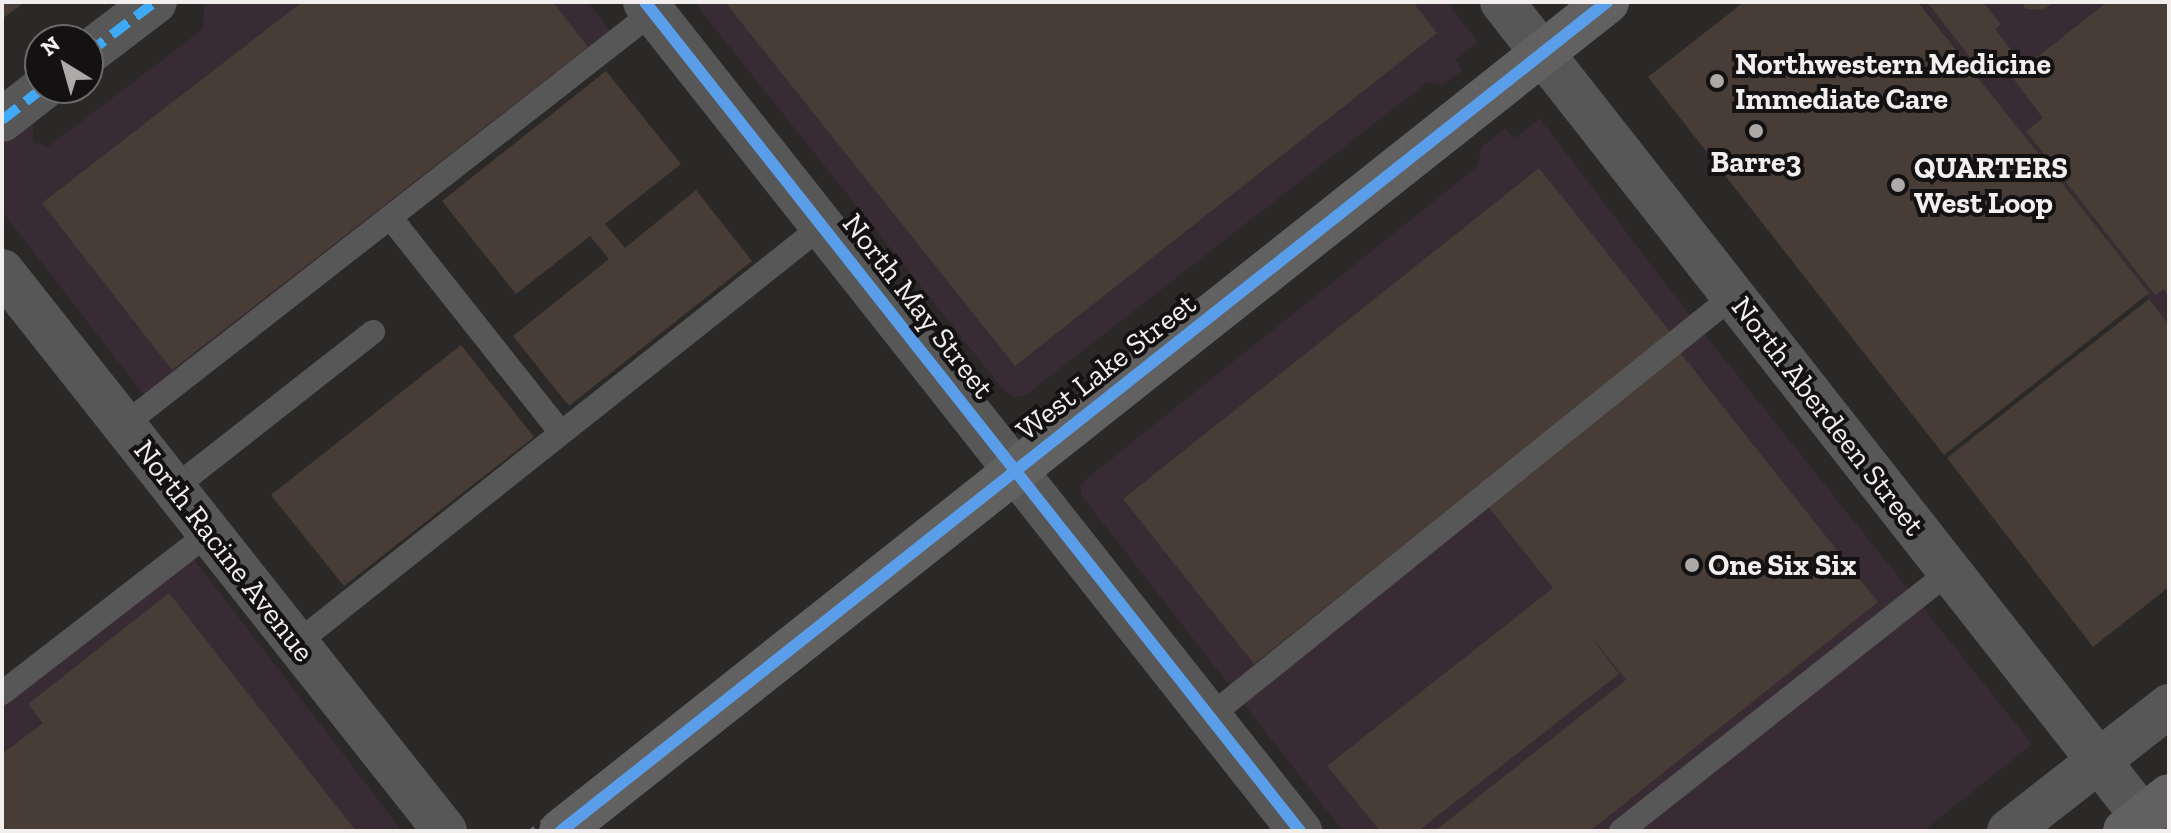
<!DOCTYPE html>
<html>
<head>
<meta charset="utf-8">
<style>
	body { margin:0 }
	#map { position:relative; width:2171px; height:833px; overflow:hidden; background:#2b2927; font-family:"Zilla Slab",serif }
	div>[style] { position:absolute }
	.commercial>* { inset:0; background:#382b34 }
	.building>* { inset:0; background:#473c36 }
	.service>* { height:24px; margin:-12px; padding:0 12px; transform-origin:12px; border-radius:12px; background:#575757 }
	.minor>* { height:44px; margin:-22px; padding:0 22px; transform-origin:22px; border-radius:22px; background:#575757 }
	.tertiary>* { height:44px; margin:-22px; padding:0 22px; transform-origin:22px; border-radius:22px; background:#575757 }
	.secondary>* { height:44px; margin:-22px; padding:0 22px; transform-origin:22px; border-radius:22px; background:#616161 }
	.rail>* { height:6px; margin-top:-3px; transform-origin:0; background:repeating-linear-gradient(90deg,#646362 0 4px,transparent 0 12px) }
	.quiet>* { height:10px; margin-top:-5px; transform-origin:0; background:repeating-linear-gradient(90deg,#3fa9f5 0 20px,transparent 0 30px) }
	.cycleway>* { height:12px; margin:-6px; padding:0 6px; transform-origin:6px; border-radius:6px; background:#5a9eea }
	.dots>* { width:22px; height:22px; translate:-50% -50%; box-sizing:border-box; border:4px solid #131111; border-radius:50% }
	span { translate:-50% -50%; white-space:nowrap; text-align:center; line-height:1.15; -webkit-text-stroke:8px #131111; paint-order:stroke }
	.poi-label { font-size:30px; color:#f1eeed; font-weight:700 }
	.left { translate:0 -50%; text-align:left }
	.street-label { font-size:30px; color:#f1eeed }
	.frame { position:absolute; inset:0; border:4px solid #f1eeed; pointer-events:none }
	.north { position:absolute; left:24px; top:24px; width:80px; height:80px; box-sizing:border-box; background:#131111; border:2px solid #6c6969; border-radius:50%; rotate:323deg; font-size:22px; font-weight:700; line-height:32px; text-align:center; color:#f1eeed }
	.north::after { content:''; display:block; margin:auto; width:28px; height:36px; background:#aca9a8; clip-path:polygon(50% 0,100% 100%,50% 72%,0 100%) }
</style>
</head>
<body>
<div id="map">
	<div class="commercial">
		<i style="clip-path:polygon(204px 2px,588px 2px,617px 39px,151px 404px,2px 211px,2px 141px,33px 117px,33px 142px,48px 147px,203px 29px)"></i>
		<i style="clip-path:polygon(694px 2px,1446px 2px,1478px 42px,1455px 60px,1462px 70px,1444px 84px,1426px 83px,1026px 395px,1013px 397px,1002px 388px)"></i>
		<i style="clip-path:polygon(1919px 2px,2169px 2px,2169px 325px,1988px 90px)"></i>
		<i style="clip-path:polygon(1540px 119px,1697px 325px,2032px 744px,1923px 831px,1343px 831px,1082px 496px,1080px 486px,1090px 476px,1478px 166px,1481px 148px,1505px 128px,1514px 138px)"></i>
		<i style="clip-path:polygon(187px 550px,402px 831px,2px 831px,2px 693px)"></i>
	</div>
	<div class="building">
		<i style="clip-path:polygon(2px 2px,25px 2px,2px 19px)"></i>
		<i style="clip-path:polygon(302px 2px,553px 2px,588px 47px,172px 370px,42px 203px)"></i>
		<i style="clip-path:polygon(725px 2px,1413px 2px,1437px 33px,1015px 366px)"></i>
		<i style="clip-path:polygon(1744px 2px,1918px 2px,2149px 293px,1944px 455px,1648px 77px)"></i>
		<i style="clip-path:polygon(1927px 2px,1983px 2px,2001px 24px,1995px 29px,2015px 55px,1986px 78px)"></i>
		<i style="clip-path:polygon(2021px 2px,2054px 2px,2043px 10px,2026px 9px)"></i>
		<i style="clip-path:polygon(2107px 2px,2169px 2px,2169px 296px,2164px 289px,2155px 295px,2026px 131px,2043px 118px,2012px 77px)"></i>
		<i style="clip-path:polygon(606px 71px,681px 164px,605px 224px,625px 248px,696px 190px,752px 261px,569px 406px,513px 336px,609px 259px,590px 236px,516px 294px,442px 201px)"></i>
		<i style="clip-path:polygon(1539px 168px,1671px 333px,1254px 664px,1123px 499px)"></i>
		<i style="clip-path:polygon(2149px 299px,2169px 325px,2169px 587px,2093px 647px,1947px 458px)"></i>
		<i style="clip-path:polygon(461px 345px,534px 437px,344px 586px,271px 495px)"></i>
		<i style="clip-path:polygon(1679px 351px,1878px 602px,1590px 831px,1435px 831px,1626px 680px,1587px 631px,1619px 674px,1418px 831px,1380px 831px,1327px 766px,1553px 588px,1486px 504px)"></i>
		<i style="clip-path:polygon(169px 593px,356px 831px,2px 831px,2px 754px,43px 723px,28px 704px)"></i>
	</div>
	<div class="service">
		<i style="left:390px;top:217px;width:275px;rotate:51.6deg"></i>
		<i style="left:124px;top:425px;width:671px;rotate:-37.98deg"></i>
		<i style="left:174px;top:488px;width:253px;rotate:-38.1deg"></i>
		<i style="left:297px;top:643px;width:670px;rotate:-38.46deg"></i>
		<i style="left:2px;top:693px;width:262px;rotate:-37.7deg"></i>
		<i style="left:1209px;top:717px;width:672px;rotate:-38.78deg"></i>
		<i style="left:1621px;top:831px;width:419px;rotate:-38.3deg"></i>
	</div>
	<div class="minor">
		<i style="left:645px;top:2px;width:1057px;rotate:51.69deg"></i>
		<i style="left:1502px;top:2px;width:1055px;rotate:51.82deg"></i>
		<i style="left:88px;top:53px;width:84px;rotate:-37.3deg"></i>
		<i style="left:2px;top:120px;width:52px;rotate:-38deg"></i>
		<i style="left:2009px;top:831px;width:203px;rotate:-38deg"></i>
	</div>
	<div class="tertiary">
		<i style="left:2px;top:271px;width:714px;rotate:51.65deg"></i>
	</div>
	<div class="secondary">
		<i style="left:561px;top:831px;width:1335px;rotate:-38.4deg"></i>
		<i style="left:2125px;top:831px;width:56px;rotate:-38.5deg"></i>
	</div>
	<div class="rail">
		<i style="left:532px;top:831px;width:1340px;rotate:-38.21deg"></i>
		<i style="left:577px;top:831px;width:1338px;rotate:-38.29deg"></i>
	</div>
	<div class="quiet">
		<i style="left:88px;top:53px;width:84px;rotate:-37.3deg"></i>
		<i style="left:2px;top:120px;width:52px;rotate:-38deg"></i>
	</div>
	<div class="cycleway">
		<i style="left:645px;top:2px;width:1057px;rotate:51.69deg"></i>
		<i style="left:561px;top:831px;width:1335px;rotate:-38.4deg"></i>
	</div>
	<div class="dots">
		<i style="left:1717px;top:81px;background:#aca9a8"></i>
		<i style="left:1756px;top:131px;background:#aca9a8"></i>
		<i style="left:1898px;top:185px;background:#aca9a8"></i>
		<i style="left:1692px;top:565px;background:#aca9a8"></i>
	</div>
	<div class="poi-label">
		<span class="left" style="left:1735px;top:81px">Northwestern Medicine<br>Immediate Care</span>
		<span style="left:1756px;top:162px">Barre3</span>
		<span class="left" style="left:1914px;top:185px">QUARTERS<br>West Loop</span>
		<span class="left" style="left:1708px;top:565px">One Six Six</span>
	</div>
	<div class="street-label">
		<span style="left:918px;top:306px;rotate:52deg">North May Street</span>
		<span style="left:1106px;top:367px;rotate:-38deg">West Lake Street</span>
		<span style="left:1828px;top:416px;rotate:52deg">North Aberdeen Street</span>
		<span style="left:224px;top:551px;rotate:52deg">North Racine Avenue</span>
	</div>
	<div class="frame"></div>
	<div class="north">N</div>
</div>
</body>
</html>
